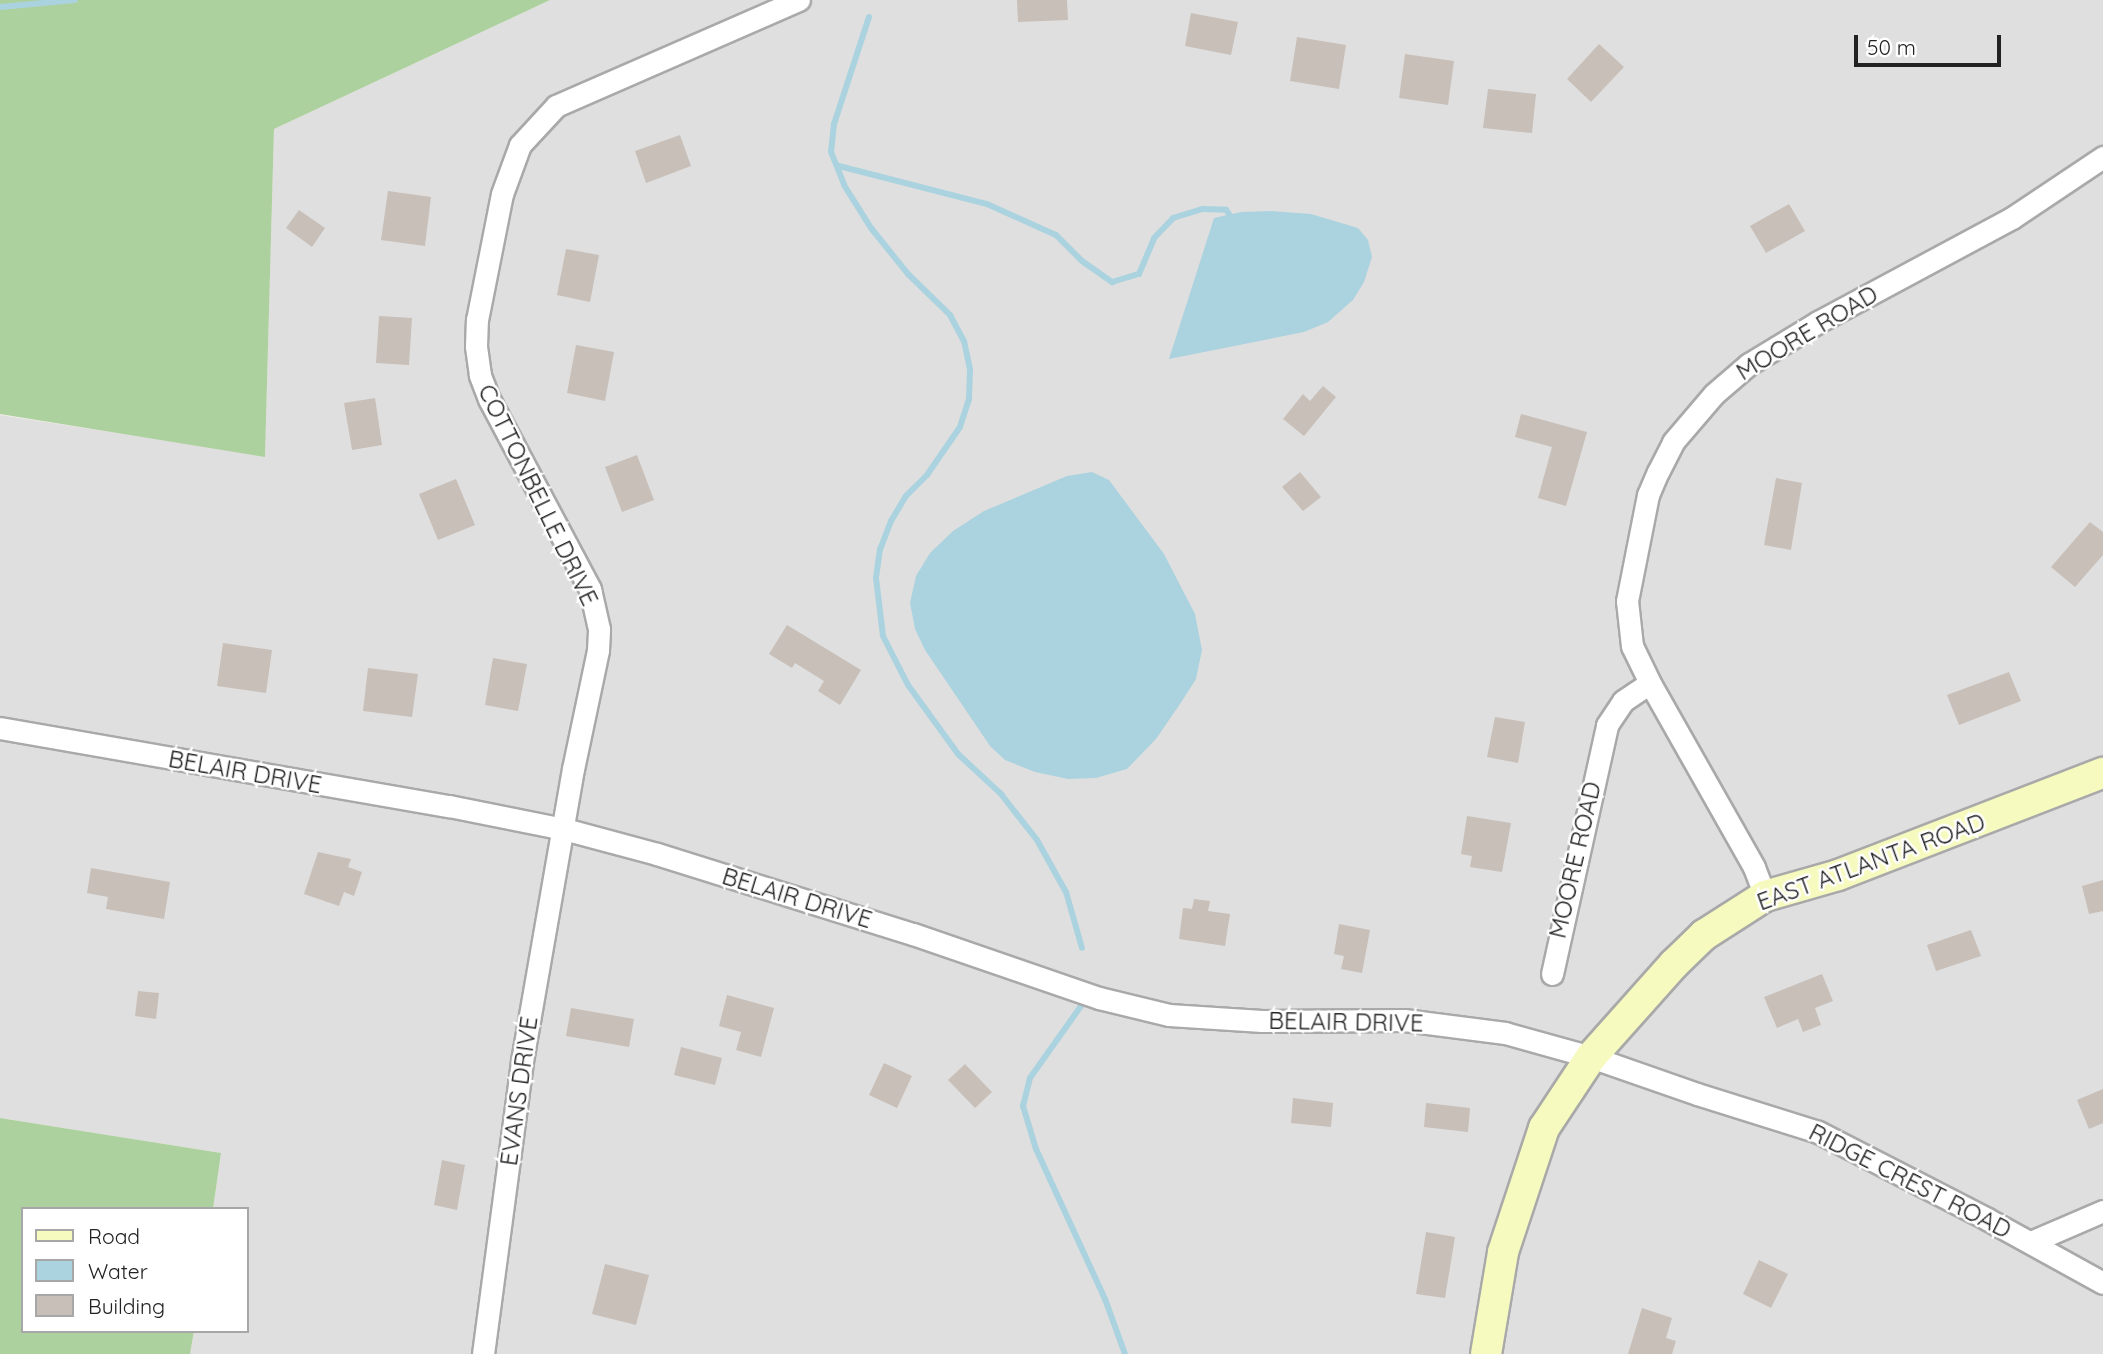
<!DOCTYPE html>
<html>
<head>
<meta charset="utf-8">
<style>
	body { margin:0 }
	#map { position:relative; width:2103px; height:1354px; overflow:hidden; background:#f2efe9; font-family:Quicksand,sans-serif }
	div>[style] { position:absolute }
	.residential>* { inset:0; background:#e0dfdf }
	.forest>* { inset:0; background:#add19e }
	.water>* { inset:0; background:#aad3df }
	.stream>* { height:6px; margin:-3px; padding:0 3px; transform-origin:3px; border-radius:3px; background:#aad3df }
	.building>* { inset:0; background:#c7bfb8 }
	.roads { filter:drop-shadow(2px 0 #a9a9a9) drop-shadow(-2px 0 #a9a9a9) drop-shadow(0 2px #a9a9a9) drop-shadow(0 -2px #a9a9a9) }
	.street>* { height:21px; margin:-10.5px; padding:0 10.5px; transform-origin:10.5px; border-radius:10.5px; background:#fff }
	.secondary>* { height:30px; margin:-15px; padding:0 15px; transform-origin:15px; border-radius:15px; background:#f7fabf }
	span { translate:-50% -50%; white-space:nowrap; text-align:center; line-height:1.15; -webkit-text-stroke:5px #fff; paint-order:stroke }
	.street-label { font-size:24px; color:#222 }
	.legend { position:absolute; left:21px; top:1207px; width:228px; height:126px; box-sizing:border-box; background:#fff; border:2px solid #a7a7a7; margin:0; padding:9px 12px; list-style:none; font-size:21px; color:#222 }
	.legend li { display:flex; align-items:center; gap:14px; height:35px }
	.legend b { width:35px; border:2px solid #a7a7a7 }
	.scale { position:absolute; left:1854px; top:35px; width:147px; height:32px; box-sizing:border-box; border:4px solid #222; border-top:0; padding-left:9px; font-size:21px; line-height:24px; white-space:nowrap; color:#222; -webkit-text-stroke:5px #fff; paint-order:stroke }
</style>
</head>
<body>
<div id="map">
	<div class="residential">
		<i style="clip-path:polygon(550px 0,2103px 0,2103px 1354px,190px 1354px,194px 1331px,247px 1331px,247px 1209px,213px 1209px,221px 1153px,0 1118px,0 415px,265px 456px,274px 129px)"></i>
	</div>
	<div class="forest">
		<i style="clip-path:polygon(0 0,550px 0,274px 129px,265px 457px,0 414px)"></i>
		<i style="clip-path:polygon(0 1118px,221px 1153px,213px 1209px,23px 1209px,23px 1331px,194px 1331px,190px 1354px,0 1354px)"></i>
	</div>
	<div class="water">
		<i style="clip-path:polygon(1271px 211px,1311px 214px,1358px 228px,1368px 240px,1372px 257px,1364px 282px,1353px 300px,1328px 322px,1304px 332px,1169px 359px,1214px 218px,1241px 212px)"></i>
		<i style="clip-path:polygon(1092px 472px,1109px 480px,1164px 554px,1195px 614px,1202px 650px,1196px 679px,1180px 704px,1156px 739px,1127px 769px,1096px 778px,1068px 779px,1035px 772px,1005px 760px,990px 746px,925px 650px,915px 629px,910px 603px,916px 576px,930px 553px,953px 531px,984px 511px,1067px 476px)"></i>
	</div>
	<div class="stream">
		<i style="left:0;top:7px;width:75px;rotate:-5.3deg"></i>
		<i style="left:869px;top:17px;width:113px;rotate:108.1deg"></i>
		<i style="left:834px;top:124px;width:28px;rotate:96deg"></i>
		<i style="left:831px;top:152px;width:35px;rotate:68deg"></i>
		<i style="left:844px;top:185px;width:51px;rotate:57.9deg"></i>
		<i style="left:871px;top:228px;width:59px;rotate:51.2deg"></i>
		<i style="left:908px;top:274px;width:59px;rotate:44.3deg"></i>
		<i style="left:950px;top:315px;width:30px;rotate:62deg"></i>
		<i style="left:964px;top:341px;width:30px;rotate:78deg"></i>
		<i style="left:970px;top:370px;width:29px;rotate:92deg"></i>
		<i style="left:969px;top:399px;width:29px;rotate:108deg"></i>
		<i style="left:960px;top:427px;width:58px;rotate:124.5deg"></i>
		<i style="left:927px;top:475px;width:30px;rotate:135deg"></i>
		<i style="left:906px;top:496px;width:29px;rotate:121deg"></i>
		<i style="left:891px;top:521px;width:30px;rotate:111deg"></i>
		<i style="left:880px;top:549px;width:29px;rotate:98deg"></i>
		<i style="left:876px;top:578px;width:58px;rotate:83.1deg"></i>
		<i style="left:883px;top:636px;width:55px;rotate:63deg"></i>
		<i style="left:908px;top:685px;width:85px;rotate:54.1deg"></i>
		<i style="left:958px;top:754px;width:59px;rotate:42.9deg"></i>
		<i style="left:1001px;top:794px;width:58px;rotate:52deg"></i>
		<i style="left:1037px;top:840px;width:60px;rotate:60.9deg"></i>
		<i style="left:1066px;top:892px;width:58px;rotate:74.1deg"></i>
		<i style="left:839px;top:166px;width:153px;rotate:14.4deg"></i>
		<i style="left:987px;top:204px;width:76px;rotate:24.2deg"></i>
		<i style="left:1056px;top:235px;width:37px;rotate:45deg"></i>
		<i style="left:1082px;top:261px;width:37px;rotate:35deg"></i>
		<i style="left:1112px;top:282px;width:28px;rotate:-17deg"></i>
		<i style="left:1139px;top:274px;width:39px;rotate:-67deg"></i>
		<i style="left:1154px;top:238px;width:28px;rotate:-46deg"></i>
		<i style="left:1173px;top:218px;width:31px;rotate:-17deg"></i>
		<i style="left:1203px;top:209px;width:23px;rotate:2deg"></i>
		<i style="left:1226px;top:210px;width:5px;rotate:53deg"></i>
		<i style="left:1081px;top:1006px;width:88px;rotate:125.3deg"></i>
		<i style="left:1030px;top:1078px;width:29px;rotate:104deg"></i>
		<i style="left:1023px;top:1106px;width:45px;rotate:73.2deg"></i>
		<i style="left:1036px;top:1149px;width:165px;rotate:65.3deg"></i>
		<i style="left:1105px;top:1299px;width:59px;rotate:70deg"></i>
	</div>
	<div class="building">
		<i style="clip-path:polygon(1017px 0,1067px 0,1068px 20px,1018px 22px)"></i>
		<i style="clip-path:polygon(1191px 13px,1238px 22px,1231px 55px,1185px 46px)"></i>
		<i style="clip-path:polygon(1297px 37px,1346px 45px,1339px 89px,1290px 81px)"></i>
		<i style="clip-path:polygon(1599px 44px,1624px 67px,1591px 102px,1567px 79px)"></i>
		<i style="clip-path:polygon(1405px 54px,1454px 61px,1448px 105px,1399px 98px)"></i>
		<i style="clip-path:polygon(1488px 89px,1536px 94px,1532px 133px,1483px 128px)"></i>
		<i style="clip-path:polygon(680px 135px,691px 166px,646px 183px,635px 151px)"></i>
		<i style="clip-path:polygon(388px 191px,431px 197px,425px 246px,381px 240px)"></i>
		<i style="clip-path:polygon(1789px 204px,1805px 231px,1766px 253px,1750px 226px)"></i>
		<i style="clip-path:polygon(299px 210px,325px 228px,312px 247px,286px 228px)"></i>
		<i style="clip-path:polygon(566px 249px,599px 255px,590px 302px,557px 295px)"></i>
		<i style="clip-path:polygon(379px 316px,412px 318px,409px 365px,376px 363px)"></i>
		<i style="clip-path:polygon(576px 345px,614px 352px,605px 401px,567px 393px)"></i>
		<i style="clip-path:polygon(1323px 386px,1336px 397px,1304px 436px,1283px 419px,1303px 394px,1310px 401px)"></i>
		<i style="clip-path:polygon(375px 398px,382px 445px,352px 450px,344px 403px)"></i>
		<i style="clip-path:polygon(1521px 414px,1587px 432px,1566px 506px,1538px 498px,1552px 447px,1515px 437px)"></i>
		<i style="clip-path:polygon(637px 455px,654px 500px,622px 512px,605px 467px)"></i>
		<i style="clip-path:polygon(1300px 472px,1321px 497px,1303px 511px,1282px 487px)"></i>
		<i style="clip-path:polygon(1776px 478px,1802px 483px,1791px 550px,1764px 545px)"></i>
		<i style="clip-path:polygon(456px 479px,475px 525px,438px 540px,419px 494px)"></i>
		<i style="clip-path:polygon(2090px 522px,2103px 532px,2103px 555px,2075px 587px,2051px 567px)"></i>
		<i style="clip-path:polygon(787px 625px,861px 670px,840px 705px,818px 691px,824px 681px,795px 663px,792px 668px,769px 654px)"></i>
		<i style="clip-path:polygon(223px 643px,272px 650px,266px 693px,217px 686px)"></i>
		<i style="clip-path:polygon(493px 658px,527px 664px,518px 711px,485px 705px)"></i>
		<i style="clip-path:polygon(368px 668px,418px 674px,412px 717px,363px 711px)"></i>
		<i style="clip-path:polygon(2009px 672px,2021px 701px,1959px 725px,1947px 695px)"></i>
		<i style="clip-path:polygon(1495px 717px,1525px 722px,1518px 763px,1487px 757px)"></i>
		<i style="clip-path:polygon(1467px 816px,1511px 823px,1502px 872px,1470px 867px,1472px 856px,1461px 854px)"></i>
		<i style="clip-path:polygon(318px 852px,351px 859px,348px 867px,362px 872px,354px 896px,344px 892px,339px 906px,304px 894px)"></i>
		<i style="clip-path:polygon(91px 868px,170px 882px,164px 919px,106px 909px,108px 897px,87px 893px)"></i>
		<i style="clip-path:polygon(2103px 880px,2103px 911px,2089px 914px,2082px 886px)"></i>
		<i style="clip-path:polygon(1194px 899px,1210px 901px,1208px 911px,1230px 914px,1225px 946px,1179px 939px,1183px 908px,1192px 909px)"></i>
		<i style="clip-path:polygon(1339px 924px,1370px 930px,1362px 973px,1341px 969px,1344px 956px,1334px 954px)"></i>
		<i style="clip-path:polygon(1971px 930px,1981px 956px,1936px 971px,1927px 945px)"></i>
		<i style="clip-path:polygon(1822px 974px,1833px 1001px,1815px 1008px,1821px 1025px,1803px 1032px,1798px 1019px,1777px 1028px,1764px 997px)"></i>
		<i style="clip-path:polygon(138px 991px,159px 993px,156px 1019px,135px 1016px)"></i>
		<i style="clip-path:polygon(727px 995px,774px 1008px,761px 1057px,736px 1050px,741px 1032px,719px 1026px)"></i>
		<i style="clip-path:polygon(571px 1008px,634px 1019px,629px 1047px,566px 1036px)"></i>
		<i style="clip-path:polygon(681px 1047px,722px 1058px,715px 1085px,674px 1075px)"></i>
		<i style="clip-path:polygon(884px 1063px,912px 1076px,897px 1108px,869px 1095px)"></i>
		<i style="clip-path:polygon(965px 1064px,992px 1092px,975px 1108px,948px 1080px)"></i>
		<i style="clip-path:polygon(2103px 1089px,2103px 1123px,2089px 1129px,2077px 1100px)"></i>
		<i style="clip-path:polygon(1293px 1098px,1333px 1103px,1331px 1127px,1291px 1123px)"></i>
		<i style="clip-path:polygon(1426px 1103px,1470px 1108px,1468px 1132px,1424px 1127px)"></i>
		<i style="clip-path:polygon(442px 1160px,465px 1165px,457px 1210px,434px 1205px)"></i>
		<i style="clip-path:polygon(1426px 1232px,1455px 1237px,1445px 1298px,1416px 1294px)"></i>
		<i style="clip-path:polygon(1759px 1260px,1788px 1274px,1771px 1308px,1743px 1294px)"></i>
		<i style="clip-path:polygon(605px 1264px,649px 1275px,636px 1325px,592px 1314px)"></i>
		<i style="clip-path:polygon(1642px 1308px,1672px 1318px,1666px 1338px,1676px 1341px,1672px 1354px,1628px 1354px)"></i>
	</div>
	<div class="roads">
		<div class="street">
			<i style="left:0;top:728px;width:456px;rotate:9.9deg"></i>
			<i style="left:449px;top:806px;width:117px;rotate:11.3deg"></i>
			<i style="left:564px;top:829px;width:96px;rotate:15deg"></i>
			<i style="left:657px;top:854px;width:268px;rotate:17.4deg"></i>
			<i style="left:913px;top:934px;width:197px;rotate:19deg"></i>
			<i style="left:1099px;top:998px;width:72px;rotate:13.7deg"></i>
			<i style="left:1169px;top:1015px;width:93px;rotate:3.7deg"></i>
			<i style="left:1262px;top:1021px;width:142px;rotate:-0.4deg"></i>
			<i style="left:1404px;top:1020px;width:102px;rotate:7.3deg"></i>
			<i style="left:1505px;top:1033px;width:89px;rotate:15.6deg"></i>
			<i style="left:1591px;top:1057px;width:112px;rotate:19.2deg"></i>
			<i style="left:1697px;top:1094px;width:127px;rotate:17.4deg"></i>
			<i style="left:1818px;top:1132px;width:190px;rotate:27.2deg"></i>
			<i style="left:1987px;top:1219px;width:132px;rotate:28.9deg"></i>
			<i style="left:1765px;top:896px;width:31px;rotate:-111deg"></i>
			<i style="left:1754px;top:867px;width:211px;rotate:-119.5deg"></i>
			<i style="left:1650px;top:683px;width:41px;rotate:-115.9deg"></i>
			<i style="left:1632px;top:646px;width:45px;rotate:-96.3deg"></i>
			<i style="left:1627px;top:601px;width:108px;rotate:-78.8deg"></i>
			<i style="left:1648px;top:495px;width:25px;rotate:-67deg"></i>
			<i style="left:1658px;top:472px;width:34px;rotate:-63deg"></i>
			<i style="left:1673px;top:442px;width:63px;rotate:-49.5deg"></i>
			<i style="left:1714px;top:394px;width:46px;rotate:-40.6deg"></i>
			<i style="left:1749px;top:364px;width:81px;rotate:-31.3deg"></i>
			<i style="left:1818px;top:322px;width:220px;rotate:-28.2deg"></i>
			<i style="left:2012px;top:218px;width:110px;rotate:-33.8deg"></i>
			<i style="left:1552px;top:974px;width:255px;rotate:-77.5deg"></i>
			<i style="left:1607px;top:725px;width:29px;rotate:-56deg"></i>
			<i style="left:1623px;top:701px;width:32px;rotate:-34deg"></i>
			<i style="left:2031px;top:1242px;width:78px;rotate:-23.3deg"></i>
			<i style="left:483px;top:1354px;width:296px;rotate:-82.4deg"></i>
			<i style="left:522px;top:1061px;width:296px;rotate:-80.1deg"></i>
			<i style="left:573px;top:769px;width:122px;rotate:-78.1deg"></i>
			<i style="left:598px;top:650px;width:21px;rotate:-87deg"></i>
			<i style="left:599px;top:629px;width:41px;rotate:-102.7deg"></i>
			<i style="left:590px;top:589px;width:215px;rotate:-118deg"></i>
			<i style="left:489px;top:399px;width:26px;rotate:-111deg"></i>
			<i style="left:480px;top:375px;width:29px;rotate:-98deg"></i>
			<i style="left:476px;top:346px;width:26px;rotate:-88deg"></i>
			<i style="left:477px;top:320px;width:128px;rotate:-78.8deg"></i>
			<i style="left:502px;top:194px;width:52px;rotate:-69.8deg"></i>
			<i style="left:520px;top:145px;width:53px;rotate:-47.3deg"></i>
			<i style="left:556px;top:106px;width:265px;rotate:-23.6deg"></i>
		</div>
		<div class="secondary">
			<i style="left:1486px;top:1354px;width:103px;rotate:-80.5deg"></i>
			<i style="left:1503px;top:1252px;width:131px;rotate:-71.7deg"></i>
			<i style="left:1544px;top:1128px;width:85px;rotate:-56.5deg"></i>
			<i style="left:1591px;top:1057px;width:125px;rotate:-48.3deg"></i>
			<i style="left:1674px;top:964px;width:42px;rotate:-44deg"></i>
			<i style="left:1704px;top:935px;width:72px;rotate:-32.6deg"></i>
			<i style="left:1765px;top:896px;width:76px;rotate:-16deg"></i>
			<i style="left:1838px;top:875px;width:284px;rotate:-21.1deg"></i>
		</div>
	</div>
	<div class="street-label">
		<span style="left:1807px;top:333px;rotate:-31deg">MOORE ROAD</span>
		<span style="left:538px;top:495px;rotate:64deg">COTTONBELLE DRIVE</span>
		<span style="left:245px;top:772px;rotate:10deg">BELAIR DRIVE</span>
		<span style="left:1575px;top:860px;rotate:-77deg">MOORE ROAD</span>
		<span style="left:1871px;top:862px;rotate:-20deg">EAST ATLANTA ROAD</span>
		<span style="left:797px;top:898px;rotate:17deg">BELAIR DRIVE</span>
		<span style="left:1346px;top:1022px;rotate:1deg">BELAIR DRIVE</span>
		<span style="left:519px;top:1091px;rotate:-82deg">EVANS DRIVE</span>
		<span style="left:1910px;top:1181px;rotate:27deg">RIDGE CREST ROAD</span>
	</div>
	<ul class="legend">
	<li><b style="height:9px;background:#f7fabf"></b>Road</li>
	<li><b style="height:19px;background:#aad3df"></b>Water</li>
	<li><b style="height:19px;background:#c7bfb8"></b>Building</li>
	</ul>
	<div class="scale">50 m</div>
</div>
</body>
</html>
